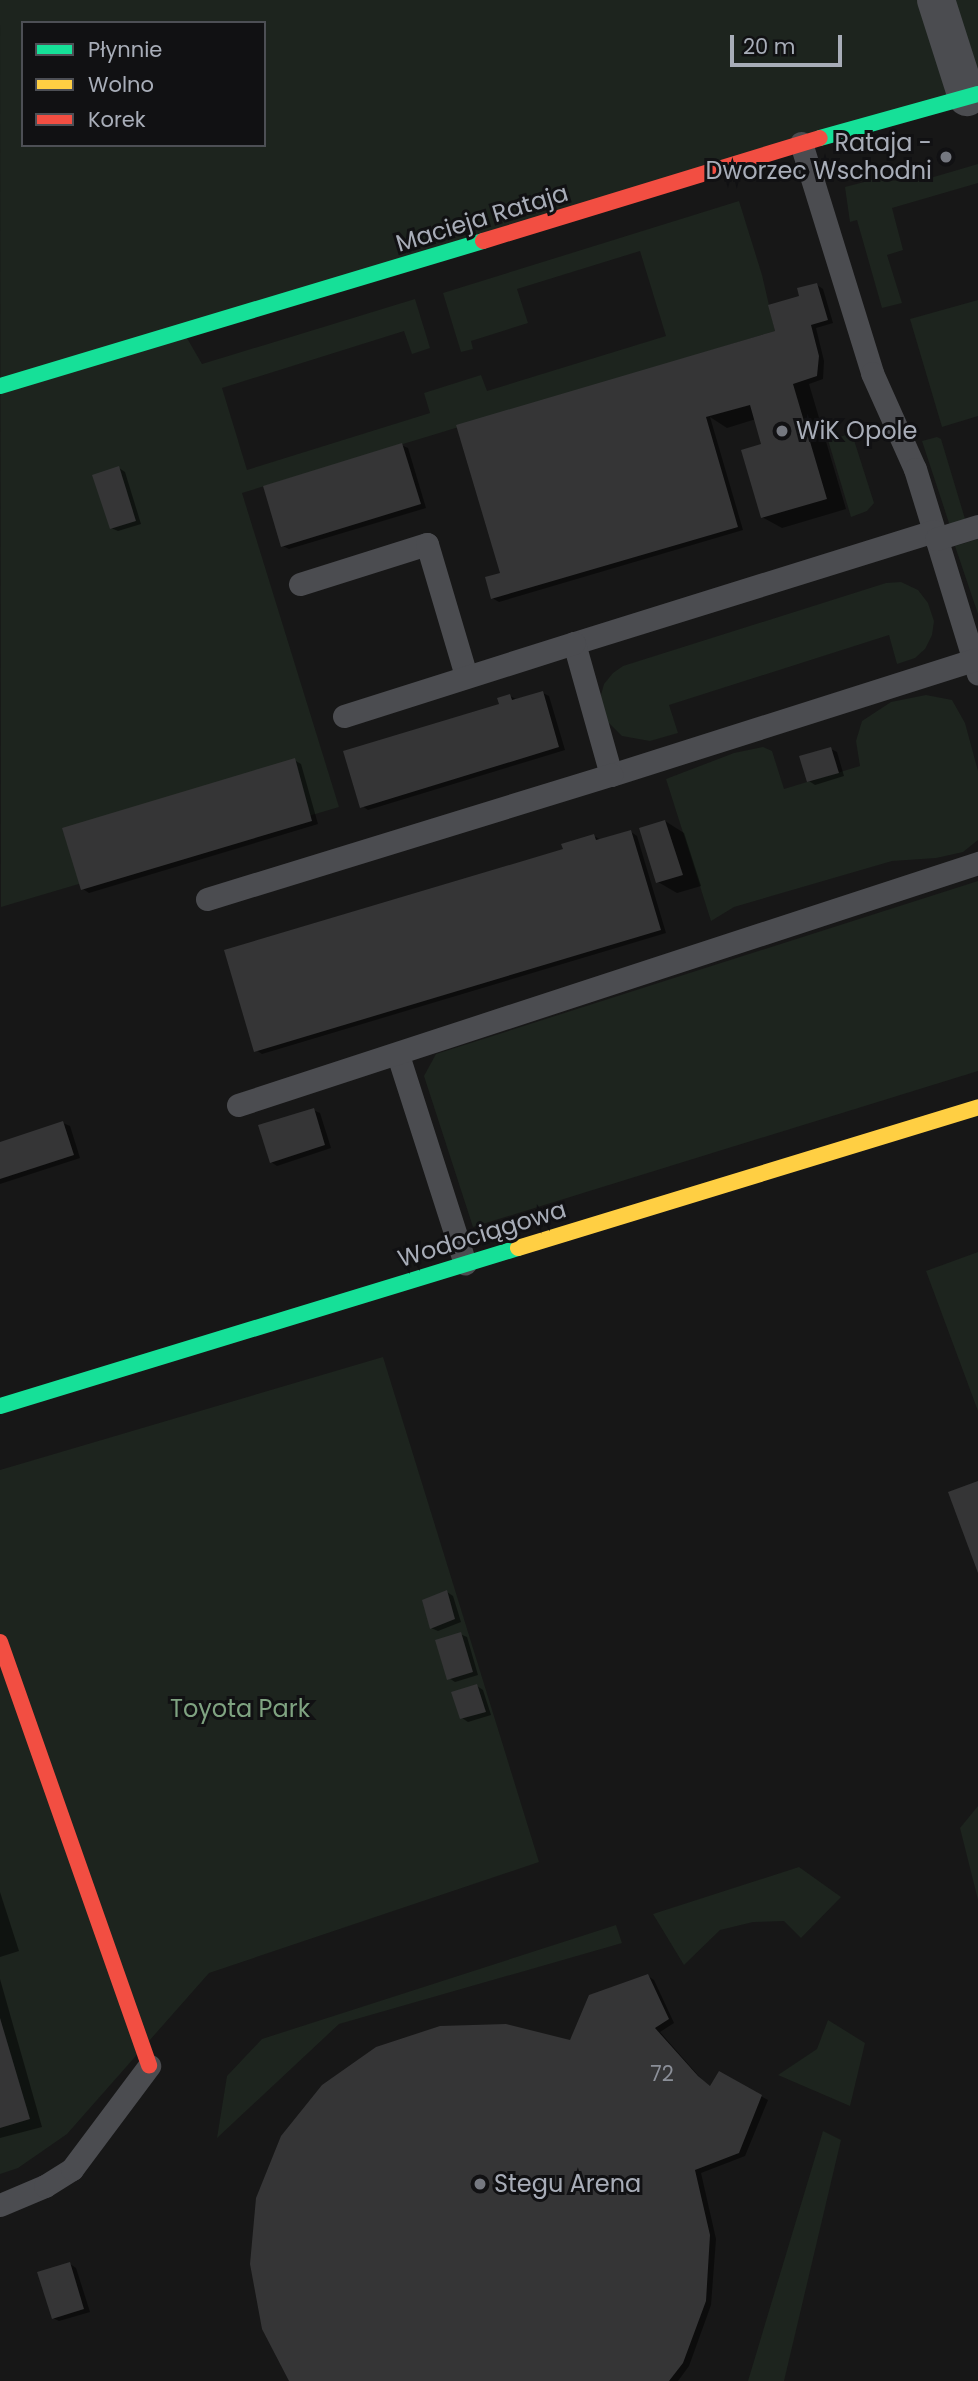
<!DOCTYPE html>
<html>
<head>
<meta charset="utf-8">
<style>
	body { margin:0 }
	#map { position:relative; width:978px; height:2381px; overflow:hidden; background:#171717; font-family:Poppins,sans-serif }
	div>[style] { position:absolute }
	.green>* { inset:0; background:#1d241e }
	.shadow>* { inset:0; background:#0007 }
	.building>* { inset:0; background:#353536 }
	.lane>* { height:23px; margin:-11.5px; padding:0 11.5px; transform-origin:11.5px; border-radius:11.5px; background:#4b4c50 }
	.street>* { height:38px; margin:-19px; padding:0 19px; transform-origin:19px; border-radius:19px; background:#4b4c50 }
	.fast>* { height:16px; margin:-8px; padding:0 8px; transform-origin:8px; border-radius:8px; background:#16e098 }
	.slow>* { height:16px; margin:-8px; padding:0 8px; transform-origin:8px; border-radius:8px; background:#ffcf43 }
	.jam>* { height:16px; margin:-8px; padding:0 8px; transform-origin:8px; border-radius:8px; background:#f24e42 }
	.dots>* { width:19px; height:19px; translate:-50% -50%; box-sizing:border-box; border:4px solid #111113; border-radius:50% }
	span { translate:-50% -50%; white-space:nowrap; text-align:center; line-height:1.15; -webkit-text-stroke:6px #111113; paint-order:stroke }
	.number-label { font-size:21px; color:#8b8f98 }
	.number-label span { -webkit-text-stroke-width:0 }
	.poi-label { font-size:24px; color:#a8adb8 }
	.right { translate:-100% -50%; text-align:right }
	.left { translate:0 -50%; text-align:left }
	.street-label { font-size:24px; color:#a8adb8 }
	.park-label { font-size:24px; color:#7fa381 }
	.legend { position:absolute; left:21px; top:21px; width:245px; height:126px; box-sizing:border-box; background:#111113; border:2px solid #4d4f55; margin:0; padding:9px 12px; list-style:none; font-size:21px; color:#a8adb8 }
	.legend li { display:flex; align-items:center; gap:14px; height:35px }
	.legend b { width:35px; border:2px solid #4d4f55 }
	.scale { position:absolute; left:730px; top:35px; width:112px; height:32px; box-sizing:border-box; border:4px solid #a8adb8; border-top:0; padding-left:9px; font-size:21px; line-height:24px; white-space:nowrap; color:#a8adb8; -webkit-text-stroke:5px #111113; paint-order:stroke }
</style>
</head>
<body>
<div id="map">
	<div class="green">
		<i style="clip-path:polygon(evenodd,0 0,978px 0,978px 94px,184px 333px,202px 364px,415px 299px,430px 348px,412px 354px,404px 331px,222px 388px,247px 470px,430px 413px,424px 393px,481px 375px,487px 391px,666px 336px,640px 251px,517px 289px,528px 323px,471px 341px,473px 349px,461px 352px,443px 293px,739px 201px,762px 275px,775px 331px,242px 493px,339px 807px,1px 907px,0 0,23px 23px,264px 23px,264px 145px,23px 145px,23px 23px)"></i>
		<i style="clip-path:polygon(978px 164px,978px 183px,892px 208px,903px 250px,887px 255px,902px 303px,882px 308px,857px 220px,850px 222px,845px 187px,872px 180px,920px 181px)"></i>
		<i style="clip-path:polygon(978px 300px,978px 416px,942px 427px,910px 319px)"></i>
		<i style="clip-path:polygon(846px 435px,854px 440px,874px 503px,867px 511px,851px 517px,828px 440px)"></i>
		<i style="clip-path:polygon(937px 437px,941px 439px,965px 519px,950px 526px,922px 441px)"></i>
		<i style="clip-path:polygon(978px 539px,978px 614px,955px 546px)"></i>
		<i style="clip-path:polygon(901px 582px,918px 590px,928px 603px,934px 621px,932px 635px,925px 649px,915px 658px,897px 664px,889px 635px,669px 705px,678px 733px,650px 741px,622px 736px,608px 722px,599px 702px,604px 684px,613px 673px,623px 666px,886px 583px)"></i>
		<i style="clip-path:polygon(926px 695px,952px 700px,965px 723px,978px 771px,978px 840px,963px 852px,936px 858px,892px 861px,734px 907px,711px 921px,666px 779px,734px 753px,763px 747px,772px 751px,784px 789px,860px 766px,856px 741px,862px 721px,891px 702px)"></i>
		<i style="clip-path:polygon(978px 881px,978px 1071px,473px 1227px,424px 1076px,436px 1054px)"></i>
		<i style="clip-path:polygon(978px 1252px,978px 1411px,926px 1271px)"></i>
		<i style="clip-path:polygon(383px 1357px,539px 1862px,209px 1973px,67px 2134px,18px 2168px,0 2174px,0 1470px)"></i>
		<i style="clip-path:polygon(978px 1806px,978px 1900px,960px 1828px)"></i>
		<i style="clip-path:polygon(799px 1867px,841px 1897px,801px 1938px,784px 1921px,753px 1922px,720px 1930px,684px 1965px,653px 1914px)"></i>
		<i style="clip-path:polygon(616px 1925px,622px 1943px,339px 2024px,217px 2138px,227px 2076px,262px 2039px)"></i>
		<i style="clip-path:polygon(828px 2020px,865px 2043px,850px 2106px,778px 2075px,817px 2049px)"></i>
		<i style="clip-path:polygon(823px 2131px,841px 2140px,784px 2381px,748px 2381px)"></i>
	</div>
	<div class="shadow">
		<i style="clip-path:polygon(817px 285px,823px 289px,833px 323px,816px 328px,824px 361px,823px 379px,809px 384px,846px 509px,782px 528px,762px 517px,764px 445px,756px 419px,727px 428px,710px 417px,743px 530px,499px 602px,492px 598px,502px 574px,778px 332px,802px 297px)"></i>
		<i style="clip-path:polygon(401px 445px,408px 448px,426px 508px,289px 549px,283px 546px)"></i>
		<i style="clip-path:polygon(119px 468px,125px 472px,141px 524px,118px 531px,111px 528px)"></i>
		<i style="clip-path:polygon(543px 693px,549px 696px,565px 750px,368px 810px,362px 806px,510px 696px,516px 699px)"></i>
		<i style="clip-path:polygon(831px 749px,837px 752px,844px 776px,815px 785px,809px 781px)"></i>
		<i style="clip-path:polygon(294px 760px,301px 764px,318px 824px,89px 893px,83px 889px)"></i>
		<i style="clip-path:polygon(665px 821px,684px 833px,701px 886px,677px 893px,658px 882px)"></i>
		<i style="clip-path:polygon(631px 832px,637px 836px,666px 933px,262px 1054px,256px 1050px,565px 850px,594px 836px,601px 840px)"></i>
		<i style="clip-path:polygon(313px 1110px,320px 1113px,331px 1148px,277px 1166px,271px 1162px)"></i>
		<i style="clip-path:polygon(63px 1123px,70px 1126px,80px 1158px,0 1184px,0 1144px)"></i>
		<i style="clip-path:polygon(447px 1592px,453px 1596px,461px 1622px,438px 1631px,431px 1628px)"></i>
		<i style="clip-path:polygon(460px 1634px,467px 1637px,478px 1675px,455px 1682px,449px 1678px)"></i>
		<i style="clip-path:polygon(477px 1686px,483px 1690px,491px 1715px,468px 1722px,462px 1718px)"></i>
		<i style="clip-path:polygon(0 1892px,19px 1951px,0 1957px)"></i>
		<i style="clip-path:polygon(648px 1976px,654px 1980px,674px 2023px,660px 2032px,704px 2082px,711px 2087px,720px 2074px,768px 2100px,745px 2156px,701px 2173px,716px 2239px,711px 2305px,689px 2366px,678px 2381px,291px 2381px,571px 2042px)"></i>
		<i style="clip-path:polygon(0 1979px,42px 2127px,0 2138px)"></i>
		<i style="clip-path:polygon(70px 2264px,76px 2268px,90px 2312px,59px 2321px,53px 2318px)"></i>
	</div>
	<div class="building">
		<i style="clip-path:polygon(817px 283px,828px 320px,811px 325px,819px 356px,817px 376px,793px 384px,827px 499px,761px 518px,741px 450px,761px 444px,750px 405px,706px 417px,738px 527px,491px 599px,485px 577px,500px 573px,456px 425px,775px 331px,768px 305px,799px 296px,797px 288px)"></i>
		<i style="clip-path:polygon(402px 443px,421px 504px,281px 547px,263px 486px)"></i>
		<i style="clip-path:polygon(119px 466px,136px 521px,110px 529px,92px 475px)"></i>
		<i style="clip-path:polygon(543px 691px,559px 747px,360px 808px,343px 751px,499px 704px,497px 698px,510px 694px,512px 700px)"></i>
		<i style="clip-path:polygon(831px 747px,839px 773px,807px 782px,799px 756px)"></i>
		<i style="clip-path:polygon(295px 758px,312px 821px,81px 890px,62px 828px)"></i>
		<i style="clip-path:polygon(665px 820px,683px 875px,656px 883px,639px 828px)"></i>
		<i style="clip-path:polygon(631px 830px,661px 930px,254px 1052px,224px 950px,563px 849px,561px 844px,594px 834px,596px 840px)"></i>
		<i style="clip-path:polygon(314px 1108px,325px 1145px,270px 1163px,258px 1125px)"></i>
		<i style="clip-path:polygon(63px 1121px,74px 1155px,0 1179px,0 1142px)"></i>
		<i style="clip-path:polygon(978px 1481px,978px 1573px,948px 1492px)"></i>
		<i style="clip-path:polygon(447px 1590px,455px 1619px,430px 1629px,422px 1600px)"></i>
		<i style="clip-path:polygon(461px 1632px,473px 1672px,447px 1680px,435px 1640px)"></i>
		<i style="clip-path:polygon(477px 1684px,486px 1712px,460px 1719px,451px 1692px)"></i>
		<i style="clip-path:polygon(648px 1974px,669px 2019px,655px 2028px,698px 2076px,710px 2086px,719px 2071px,762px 2095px,739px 2153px,695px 2170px,710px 2235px,706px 2301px,683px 2363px,669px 2381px,289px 2381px,262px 2329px,250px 2264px,256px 2198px,281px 2136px,322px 2085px,376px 2047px,440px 2026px,506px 2024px,570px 2040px,589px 1995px)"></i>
		<i style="clip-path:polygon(0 2018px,30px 2119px,0 2128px)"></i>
		<i style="clip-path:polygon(70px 2262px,84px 2309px,52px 2319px,37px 2272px)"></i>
	</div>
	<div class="lane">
		<i style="left:801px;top:143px;width:241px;rotate:72.8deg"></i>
		<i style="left:872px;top:373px;width:105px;rotate:65.9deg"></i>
		<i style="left:915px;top:469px;width:214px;rotate:72.9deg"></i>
		<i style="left:934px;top:531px;width:377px;rotate:162.7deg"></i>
		<i style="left:574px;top:643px;width:137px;rotate:74.3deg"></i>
		<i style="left:611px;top:775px;width:381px;rotate:-17.6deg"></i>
		<i style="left:936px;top:539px;width:44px;rotate:-17.2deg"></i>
		<i style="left:300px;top:584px;width:133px;rotate:-17.5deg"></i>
		<i style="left:427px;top:544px;width:138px;rotate:73.5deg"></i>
		<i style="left:344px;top:716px;width:241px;rotate:-17.6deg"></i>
		<i style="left:207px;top:899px;width:423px;rotate:-17.1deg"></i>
		<i style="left:398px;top:1055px;width:219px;rotate:72.2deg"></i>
		<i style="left:238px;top:1105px;width:779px;rotate:-18.11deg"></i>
		<i style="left:0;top:2205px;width:49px;rotate:-22.9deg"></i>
		<i style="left:45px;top:2186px;width:32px;rotate:-32deg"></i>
		<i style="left:72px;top:2169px;width:129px;rotate:-53.2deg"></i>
	</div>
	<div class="street">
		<i style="left:936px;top:0;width:102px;rotate:72.3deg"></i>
	</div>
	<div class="fast">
		<i style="left:820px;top:138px;width:164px;rotate:-15.6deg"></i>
		<i style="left:0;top:386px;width:504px;rotate:-16.71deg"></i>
		<i style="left:0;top:1406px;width:542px;rotate:-16.96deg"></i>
	</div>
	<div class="slow">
		<i style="left:518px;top:1248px;width:481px;rotate:-17deg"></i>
	</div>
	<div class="jam">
		<i style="left:483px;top:241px;width:352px;rotate:-17deg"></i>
		<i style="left:0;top:1642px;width:449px;rotate:70.6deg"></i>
	</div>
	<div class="dots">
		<i style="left:946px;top:157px;background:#757880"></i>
		<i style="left:782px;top:431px;background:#757880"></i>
		<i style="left:480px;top:2184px;background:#757880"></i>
	</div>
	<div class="number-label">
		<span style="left:662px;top:2074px">72</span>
	</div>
	<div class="poi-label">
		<span class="right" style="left:932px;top:157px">Rataja -<br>Dworzec Wschodni</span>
		<span class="left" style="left:796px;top:431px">WiK Opole</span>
		<span class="left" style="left:494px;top:2184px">Stegu Arena</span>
	</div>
	<div class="street-label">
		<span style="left:482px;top:218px;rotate:-17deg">Macieja Rataja</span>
		<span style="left:482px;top:1234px;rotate:-17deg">Wodociągowa</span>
	</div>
	<div class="park-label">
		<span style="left:240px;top:1709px">Toyota Park</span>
	</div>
	<ul class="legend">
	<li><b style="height:9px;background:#16e098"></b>Płynnie</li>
	<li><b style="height:9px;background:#ffcf43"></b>Wolno</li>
	<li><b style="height:9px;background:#f24e42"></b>Korek</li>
	</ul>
	<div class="scale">20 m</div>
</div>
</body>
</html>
